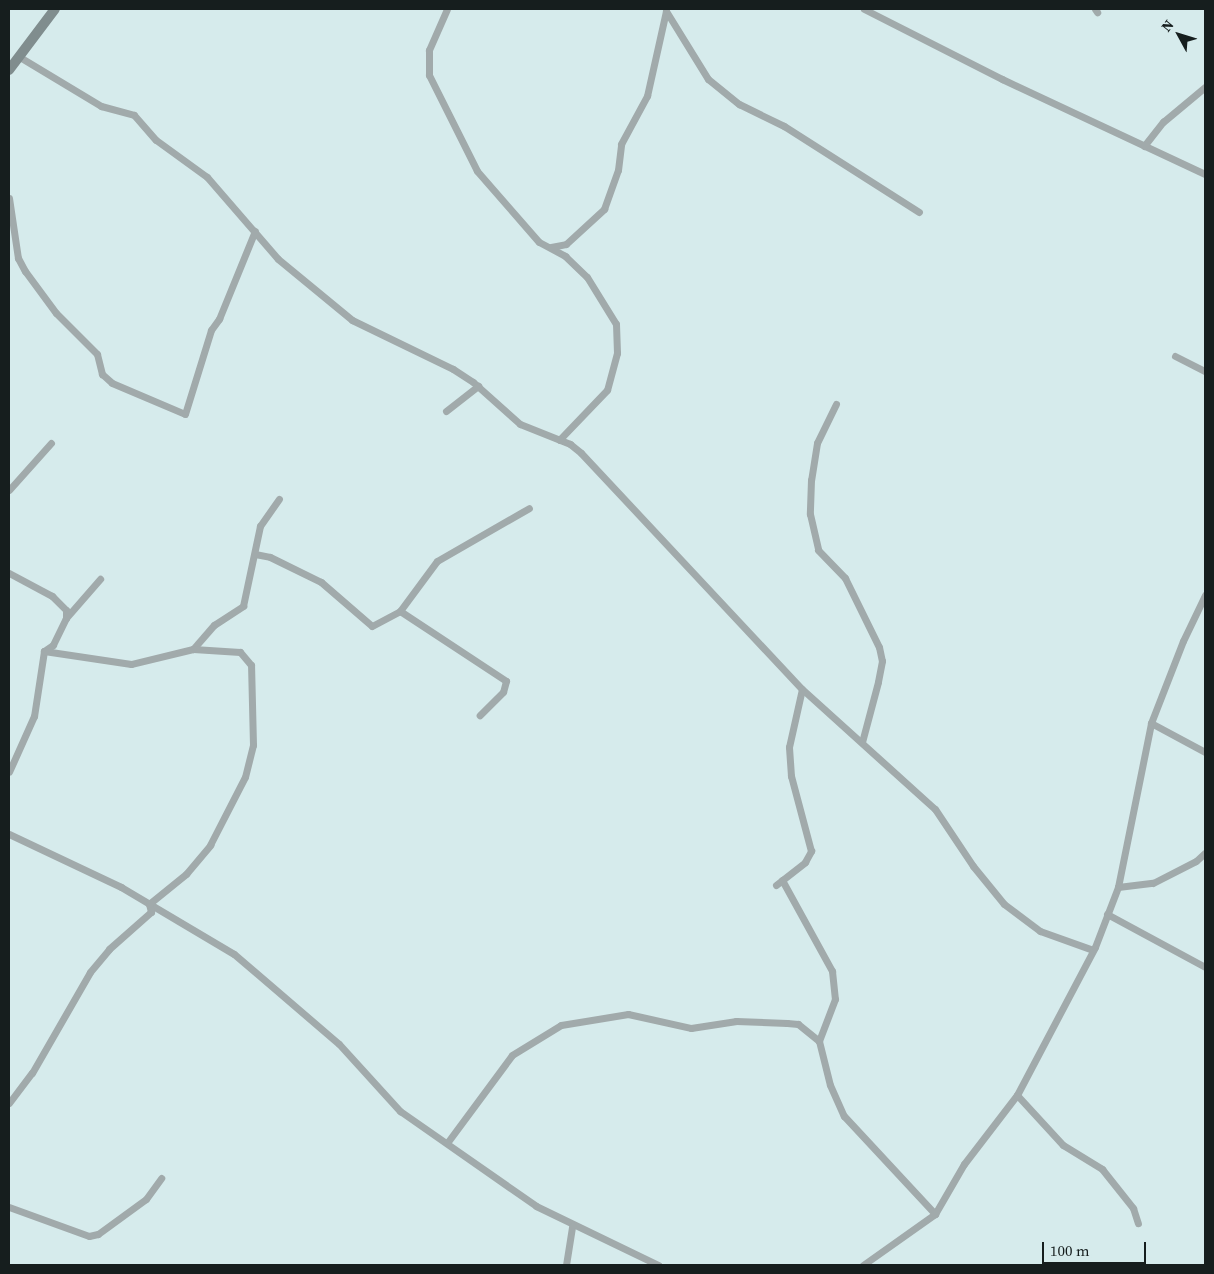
<!DOCTYPE html>
<html>
<head>
<meta charset="utf-8">
<style>
	body { margin:0 }
	#map { position:relative; width:1214px; height:1274px; overflow:hidden; background:#d6ebec; font-family:"Source Serif 4",serif }
	div>[style] { position:absolute }
	.street>* { height:7px; margin:-3.5px; padding:0 3.5px; transform-origin:3.5px; border-radius:3.5px; background:#a1aaab }
	.secondary>* { height:10px; margin:-5px; padding:0 5px; transform-origin:5px; border-radius:5px; background:#808d8e }
	span { translate:-50% -50%; white-space:nowrap; text-align:center; line-height:1.15; -webkit-text-stroke:4px #d6ebec; paint-order:stroke }
	.frame { position:absolute; inset:0; border:10px solid #161e1e; pointer-events:none }
	.north { position:absolute; left:1154px; top:10px; width:50px; height:50px; -webkit-text-stroke:4px #d6ebec; paint-order:stroke; rotate:309deg; font-size:14px; font-weight:700; line-height:20px; text-align:center; color:#161e1e }
	.north::after { content:''; display:block; margin:auto; width:18px; height:22px; background:#161e1e; clip-path:polygon(50% 0,100% 100%,50% 72%,0 100%) }
	.scale { position:absolute; left:1042px; top:1242px; width:104px; height:22px; box-sizing:border-box; border:2px solid #161e1e; border-top:0; padding-left:6px; font-size:15px; line-height:18px; white-space:nowrap; color:#161e1e; -webkit-text-stroke:4px #d6ebec; paint-order:stroke }
</style>
</head>
<body>
<div id="map">
	<div class="street">
		<i style="left:447px;top:9px;width:45px;rotate:113.7deg"></i>
		<i style="left:429px;top:50px;width:25px;rotate:90deg"></i>
		<i style="left:429px;top:75px;width:107px;rotate:63.4deg"></i>
		<i style="left:477px;top:171px;width:94px;rotate:48.9deg"></i>
		<i style="left:539px;top:242px;width:30px;rotate:28deg"></i>
		<i style="left:565px;top:256px;width:30px;rotate:44deg"></i>
		<i style="left:587px;top:277px;width:55px;rotate:58.3deg"></i>
		<i style="left:616px;top:324px;width:29px;rotate:88deg"></i>
		<i style="left:617px;top:353px;width:38px;rotate:105deg"></i>
		<i style="left:607px;top:390px;width:69px;rotate:133.8deg"></i>
		<i style="left:864px;top:9px;width:155px;rotate:26.9deg"></i>
		<i style="left:1002px;top:79px;width:224px;rotate:25.1deg"></i>
		<i style="left:1095px;top:9px;width:4px;rotate:56deg"></i>
		<i style="left:666px;top:11px;width:80px;rotate:58.3deg"></i>
		<i style="left:708px;top:79px;width:40px;rotate:39deg"></i>
		<i style="left:739px;top:104px;width:50px;rotate:26.1deg"></i>
		<i style="left:784px;top:126px;width:160px;rotate:32.5deg"></i>
		<i style="left:18px;top:56px;width:97px;rotate:31.1deg"></i>
		<i style="left:101px;top:106px;width:34px;rotate:15deg"></i>
		<i style="left:134px;top:115px;width:33px;rotate:49deg"></i>
		<i style="left:156px;top:140px;width:63px;rotate:36deg"></i>
		<i style="left:207px;top:177px;width:108px;rotate:49.1deg"></i>
		<i style="left:278px;top:259px;width:96px;rotate:39.5deg"></i>
		<i style="left:352px;top:320px;width:112px;rotate:25.9deg"></i>
		<i style="left:453px;top:369px;width:24px;rotate:33deg"></i>
		<i style="left:473px;top:382px;width:63px;rotate:41.8deg"></i>
		<i style="left:520px;top:424px;width:54px;rotate:21.8deg"></i>
		<i style="left:570px;top:444px;width:14px;rotate:39deg"></i>
		<i style="left:581px;top:453px;width:323px;rotate:46.9deg"></i>
		<i style="left:802px;top:689px;width:179px;rotate:42.1deg"></i>
		<i style="left:935px;top:809px;width:69px;rotate:56.3deg"></i>
		<i style="left:973px;top:866px;width:49px;rotate:50.8deg"></i>
		<i style="left:1004px;top:904px;width:45px;rotate:36.9deg"></i>
		<i style="left:1040px;top:931px;width:56px;rotate:19.7deg"></i>
		<i style="left:1144px;top:146px;width:31px;rotate:-52deg"></i>
		<i style="left:1163px;top:122px;width:55px;rotate:-39.8deg"></i>
		<i style="left:9px;top:198px;width:61px;rotate:81.5deg"></i>
		<i style="left:18px;top:258px;width:15px;rotate:62deg"></i>
		<i style="left:25px;top:271px;width:52px;rotate:53.6deg"></i>
		<i style="left:56px;top:313px;width:58px;rotate:45deg"></i>
		<i style="left:97px;top:354px;width:21px;rotate:76deg"></i>
		<i style="left:102px;top:374px;width:13px;rotate:42deg"></i>
		<i style="left:112px;top:383px;width:79px;rotate:23deg"></i>
		<i style="left:185px;top:414px;width:88px;rotate:-72.8deg"></i>
		<i style="left:211px;top:330px;width:14px;rotate:-54deg"></i>
		<i style="left:219px;top:319px;width:95px;rotate:-67.8deg"></i>
		<i style="left:551px;top:247px;width:15px;rotate:-11deg"></i>
		<i style="left:566px;top:244px;width:52px;rotate:-42.6deg"></i>
		<i style="left:604px;top:209px;width:41px;rotate:-70.3deg"></i>
		<i style="left:618px;top:170px;width:26px;rotate:-83deg"></i>
		<i style="left:621px;top:144px;width:55px;rotate:-61.6deg"></i>
		<i style="left:647px;top:96px;width:87px;rotate:-77.4deg"></i>
		<i style="left:1175px;top:356px;width:34px;rotate:27deg"></i>
		<i style="left:836px;top:404px;width:43px;rotate:116deg"></i>
		<i style="left:817px;top:443px;width:37px;rotate:99deg"></i>
		<i style="left:811px;top:480px;width:34px;rotate:92deg"></i>
		<i style="left:810px;top:514px;width:37px;rotate:77deg"></i>
		<i style="left:818px;top:550px;width:39px;rotate:46deg"></i>
		<i style="left:845px;top:578px;width:77px;rotate:63.8deg"></i>
		<i style="left:879px;top:647px;width:14px;rotate:78deg"></i>
		<i style="left:882px;top:661px;width:21px;rotate:101deg"></i>
		<i style="left:878px;top:682px;width:62px;rotate:104.9deg"></i>
		<i style="left:446px;top:411px;width:41px;rotate:-38deg"></i>
		<i style="left:9px;top:490px;width:63px;rotate:-48.2deg"></i>
		<i style="left:255px;top:554px;width:15px;rotate:11deg"></i>
		<i style="left:270px;top:557px;width:57px;rotate:26.1deg"></i>
		<i style="left:321px;top:582px;width:67px;rotate:40.8deg"></i>
		<i style="left:372px;top:626px;width:32px;rotate:-28deg"></i>
		<i style="left:400px;top:611px;width:62px;rotate:-53.5deg"></i>
		<i style="left:437px;top:561px;width:106px;rotate:-29.9deg"></i>
		<i style="left:9px;top:573px;width:49px;rotate:28.1deg"></i>
		<i style="left:52px;top:596px;width:20px;rotate:45deg"></i>
		<i style="left:66px;top:610px;width:8px;rotate:90deg"></i>
		<i style="left:66px;top:618px;width:30px;rotate:116deg"></i>
		<i style="left:53px;top:645px;width:11px;rotate:146deg"></i>
		<i style="left:44px;top:651px;width:66px;rotate:98.7deg"></i>
		<i style="left:34px;top:716px;width:61px;rotate:114.1deg"></i>
		<i style="left:400px;top:611px;width:127px;rotate:33.4deg"></i>
		<i style="left:506px;top:681px;width:11px;rotate:105deg"></i>
		<i style="left:503px;top:692px;width:33px;rotate:135deg"></i>
		<i style="left:66px;top:618px;width:52px;rotate:-48.9deg"></i>
		<i style="left:193px;top:649px;width:32px;rotate:-49deg"></i>
		<i style="left:214px;top:625px;width:35px;rotate:-33deg"></i>
		<i style="left:243px;top:606px;width:82px;rotate:-78deg"></i>
		<i style="left:260px;top:526px;width:33px;rotate:-55deg"></i>
		<i style="left:1151px;top:723px;width:61px;rotate:28.2deg"></i>
		<i style="left:9px;top:834px;width:124px;rotate:25.3deg"></i>
		<i style="left:121px;top:887px;width:131px;rotate:30.7deg"></i>
		<i style="left:234px;top:954px;width:138px;rotate:40.6deg"></i>
		<i style="left:339px;top:1044px;width:91px;rotate:47.7deg"></i>
		<i style="left:400px;top:1111px;width:166px;rotate:34.9deg"></i>
		<i style="left:536px;top:1206px;width:136px;rotate:25.8deg"></i>
		<i style="left:782px;top:880px;width:104px;rotate:61.2deg"></i>
		<i style="left:832px;top:971px;width:28px;rotate:84deg"></i>
		<i style="left:835px;top:999px;width:45px;rotate:110.9deg"></i>
		<i style="left:819px;top:1041px;width:45px;rotate:76deg"></i>
		<i style="left:830px;top:1085px;width:34px;rotate:66deg"></i>
		<i style="left:844px;top:1116px;width:134px;rotate:47.1deg"></i>
		<i style="left:776px;top:885px;width:37px;rotate:-38deg"></i>
		<i style="left:805px;top:862px;width:13px;rotate:-61deg"></i>
		<i style="left:811px;top:851px;width:78px;rotate:-104.9deg"></i>
		<i style="left:791px;top:776px;width:29px;rotate:-94deg"></i>
		<i style="left:789px;top:747px;width:59px;rotate:-77.4deg"></i>
		<i style="left:1118px;top:887px;width:35px;rotate:-7deg"></i>
		<i style="left:1153px;top:883px;width:48px;rotate:-27.1deg"></i>
		<i style="left:1196px;top:861px;width:12px;rotate:-42deg"></i>
		<i style="left:1107px;top:914px;width:111px;rotate:28.4deg"></i>
		<i style="left:1017px;top:1095px;width:68px;rotate:47.4deg"></i>
		<i style="left:1063px;top:1145px;width:46px;rotate:31.6deg"></i>
		<i style="left:1102px;top:1169px;width:50px;rotate:51.5deg"></i>
		<i style="left:1133px;top:1208px;width:16px;rotate:72deg"></i>
		<i style="left:9px;top:1103px;width:38px;rotate:-53deg"></i>
		<i style="left:32px;top:1073px;width:116px;rotate:-60.1deg"></i>
		<i style="left:90px;top:972px;width:30px;rotate:-50deg"></i>
		<i style="left:109px;top:949px;width:56px;rotate:-41.4deg"></i>
		<i style="left:151px;top:912px;width:8px;rotate:-104deg"></i>
		<i style="left:149px;top:904px;width:48px;rotate:-39deg"></i>
		<i style="left:186px;top:874px;width:38px;rotate:-50deg"></i>
		<i style="left:210px;top:845px;width:76px;rotate:-62.8deg"></i>
		<i style="left:245px;top:777px;width:33px;rotate:-76deg"></i>
		<i style="left:253px;top:745px;width:80px;rotate:-91.4deg"></i>
		<i style="left:251px;top:665px;width:17px;rotate:-130deg"></i>
		<i style="left:240px;top:652px;width:47px;rotate:-176.3deg"></i>
		<i style="left:193px;top:649px;width:64px;rotate:166.4deg"></i>
		<i style="left:131px;top:664px;width:88px;rotate:-171.5deg"></i>
		<i style="left:447px;top:1143px;width:109px;rotate:-53.5deg"></i>
		<i style="left:512px;top:1055px;width:57px;rotate:-31.5deg"></i>
		<i style="left:561px;top:1025px;width:68px;rotate:-9.3deg"></i>
		<i style="left:628px;top:1014px;width:65px;rotate:12.5deg"></i>
		<i style="left:691px;top:1028px;width:46px;rotate:-8.8deg"></i>
		<i style="left:736px;top:1021px;width:51px;rotate:2.2deg"></i>
		<i style="left:787px;top:1023px;width:11px;rotate:5deg"></i>
		<i style="left:798px;top:1024px;width:27px;rotate:39deg"></i>
		<i style="left:9px;top:1207px;width:85px;rotate:19.9deg"></i>
		<i style="left:89px;top:1236px;width:9px;rotate:-13deg"></i>
		<i style="left:98px;top:1234px;width:59px;rotate:-36.1deg"></i>
		<i style="left:146px;top:1199px;width:26px;rotate:-54deg"></i>
		<i style="left:566px;top:1265px;width:39px;rotate:-81deg"></i>
		<i style="left:863px;top:1265px;width:88px;rotate:-35.3deg"></i>
		<i style="left:935px;top:1214px;width:58px;rotate:-59.9deg"></i>
		<i style="left:964px;top:1164px;width:87px;rotate:-52.5deg"></i>
		<i style="left:1017px;top:1095px;width:167px;rotate:-62.2deg"></i>
		<i style="left:1095px;top:947px;width:64px;rotate:-69deg"></i>
		<i style="left:1118px;top:887px;width:167px;rotate:-78.6deg"></i>
		<i style="left:1151px;top:723px;width:88px;rotate:-68.7deg"></i>
		<i style="left:1183px;top:641px;width:51px;rotate:-64.4deg"></i>
	</div>
	<div class="secondary">
		<i style="left:9px;top:70px;width:76px;rotate:-53deg"></i>
	</div>
	<div class="frame"></div>
	<div class="north">N</div>
	<div class="scale">100 m</div>
</div>
</body>
</html>
